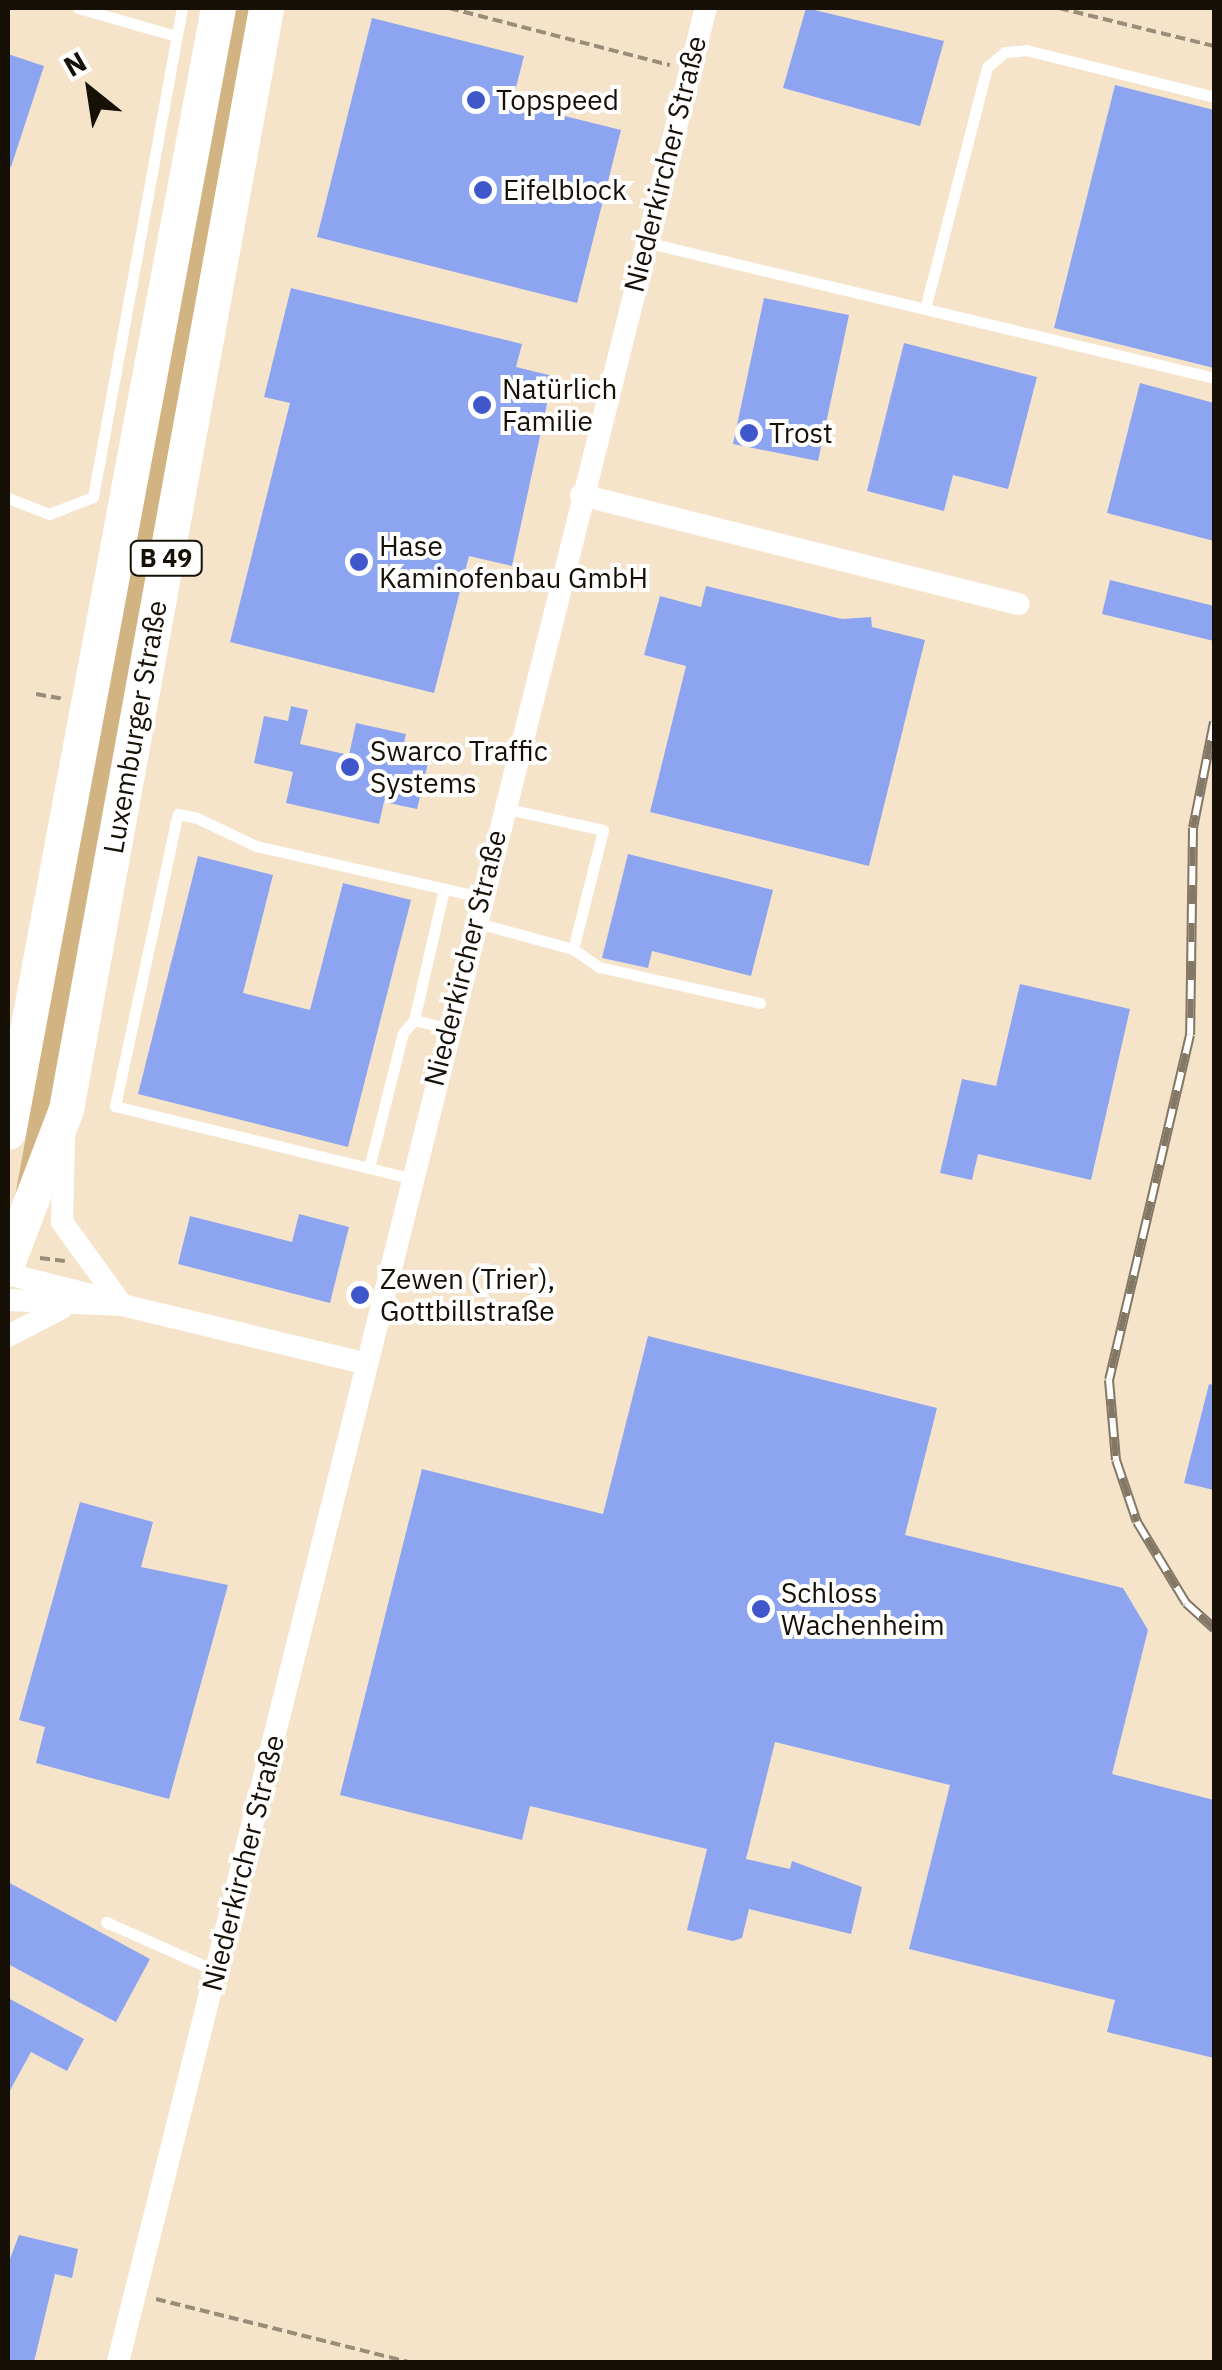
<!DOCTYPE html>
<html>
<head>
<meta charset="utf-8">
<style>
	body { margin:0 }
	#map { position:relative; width:1222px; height:2370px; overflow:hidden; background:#f5e4ca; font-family:"IBM Plex Sans",sans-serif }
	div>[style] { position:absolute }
	.green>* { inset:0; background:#d2b483 }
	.building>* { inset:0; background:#8da5f1 }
	.path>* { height:4px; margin-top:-2px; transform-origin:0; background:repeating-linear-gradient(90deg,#998c79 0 10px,transparent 0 15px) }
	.lane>* { height:11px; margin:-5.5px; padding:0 5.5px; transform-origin:5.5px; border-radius:5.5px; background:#fff }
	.street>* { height:22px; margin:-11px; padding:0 11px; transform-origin:11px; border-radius:11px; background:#fff }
	.primary>* { height:35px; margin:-17.5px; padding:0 17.5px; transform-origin:17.5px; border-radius:17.5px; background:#fff }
	.rail>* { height:10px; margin-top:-5px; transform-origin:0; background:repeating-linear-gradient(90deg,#fff 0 19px,#837866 0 38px); box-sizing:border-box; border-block:2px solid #837866 }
	.dots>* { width:28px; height:28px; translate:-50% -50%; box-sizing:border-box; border:5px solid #fff; border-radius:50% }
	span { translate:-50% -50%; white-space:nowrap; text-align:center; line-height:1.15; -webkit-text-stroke:8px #fff; paint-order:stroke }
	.shield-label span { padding:2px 8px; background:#fff; border:2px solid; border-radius:8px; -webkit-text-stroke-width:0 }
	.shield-label { font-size:25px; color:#161007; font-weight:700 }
	.poi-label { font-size:28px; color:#161007 }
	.left { translate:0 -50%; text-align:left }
	.street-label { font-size:28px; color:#161007 }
	.frame { position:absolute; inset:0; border:10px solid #161007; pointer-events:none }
	.north { position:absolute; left:40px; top:40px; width:100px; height:100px; -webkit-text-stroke:8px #fff; paint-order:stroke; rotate:330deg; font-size:28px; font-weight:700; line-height:40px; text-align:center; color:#161007 }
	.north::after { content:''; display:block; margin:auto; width:35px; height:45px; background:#161007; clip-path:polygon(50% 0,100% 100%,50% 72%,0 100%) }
</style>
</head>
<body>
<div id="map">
	<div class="green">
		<i style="clip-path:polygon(228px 8px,251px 8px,59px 1082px,10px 1225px)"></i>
	</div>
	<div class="building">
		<i style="clip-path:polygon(806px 8px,944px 41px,920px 126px,783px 88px)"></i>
		<i style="clip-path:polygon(372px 18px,524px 56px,512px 103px,621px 130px,577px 303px,317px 237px)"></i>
		<i style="clip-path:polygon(8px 54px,44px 66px,11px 167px,8px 166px)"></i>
		<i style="clip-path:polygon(1115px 85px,1214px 110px,1214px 368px,1054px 328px)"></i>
		<i style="clip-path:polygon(291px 288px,522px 344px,516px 367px,553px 376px,512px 566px,469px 556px,434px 693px,230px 642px,290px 403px,264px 397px)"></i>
		<i style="clip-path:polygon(764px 298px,849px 315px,818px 461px,733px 444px)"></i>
		<i style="clip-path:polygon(904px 343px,1037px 377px,1008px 489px,953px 475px,944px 511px,867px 491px)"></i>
		<i style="clip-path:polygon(1140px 383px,1214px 403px,1214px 541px,1107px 513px)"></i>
		<i style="clip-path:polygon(1110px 580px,1214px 606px,1214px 641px,1102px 614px)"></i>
		<i style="clip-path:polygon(706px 586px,842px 619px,871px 617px,872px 627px,925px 640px,869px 866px,650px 812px,686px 666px,644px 655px,660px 596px,701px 607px)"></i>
		<i style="clip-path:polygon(291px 706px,308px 710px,300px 744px,349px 755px,356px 723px,406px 734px,402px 753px,429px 759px,417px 809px,384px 802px,379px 824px,286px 803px,293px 772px,254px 763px,264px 716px,288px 721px)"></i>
		<i style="clip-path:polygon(628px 854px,773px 890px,751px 976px,652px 951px,648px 968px,602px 958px)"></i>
		<i style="clip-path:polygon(198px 856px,273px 875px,243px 993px,310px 1010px,343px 883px,411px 900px,348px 1147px,138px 1094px)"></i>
		<i style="clip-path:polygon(1020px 984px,1130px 1009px,1091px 1180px,978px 1154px,972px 1180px,940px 1173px,962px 1079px,996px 1086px)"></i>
		<i style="clip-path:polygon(299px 1214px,349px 1227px,330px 1303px,178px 1264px,190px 1216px,292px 1242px)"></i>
		<i style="clip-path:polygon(648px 1336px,937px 1408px,905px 1535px,1123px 1588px,1148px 1630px,1112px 1774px,1214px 1800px,1214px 2058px,1107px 2032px,1115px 2000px,909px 1949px,950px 1785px,775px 1742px,746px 1859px,790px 1869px,792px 1861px,862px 1887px,851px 1934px,749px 1909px,742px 1938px,733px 1941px,687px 1930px,707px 1849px,530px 1806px,522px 1840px,340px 1795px,422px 1469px,603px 1514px)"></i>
		<i style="clip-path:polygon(1209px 1384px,1214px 1385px,1214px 1490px,1184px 1483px)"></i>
		<i style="clip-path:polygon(80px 1502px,153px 1522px,141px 1567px,228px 1585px,169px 1799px,36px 1763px,45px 1727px,19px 1720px)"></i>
		<i style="clip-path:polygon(8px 1882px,150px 1959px,116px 2022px,8px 1964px)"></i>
		<i style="clip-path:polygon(8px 1998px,84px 2039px,67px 2071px,31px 2052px,8px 2094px)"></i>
		<i style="clip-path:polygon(19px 2235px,78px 2249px,72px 2278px,55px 2274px,34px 2362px,8px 2362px,8px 2264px)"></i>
	</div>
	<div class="path">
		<i style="left:449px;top:8px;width:228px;rotate:14.5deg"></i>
		<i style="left:1059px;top:8px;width:160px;rotate:13.8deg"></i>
		<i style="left:531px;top:108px;width:7px;rotate:-74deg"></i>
		<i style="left:36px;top:694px;width:27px;rotate:10deg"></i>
		<i style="left:40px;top:1258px;width:25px;rotate:7deg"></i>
		<i style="left:156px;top:2299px;width:261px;rotate:14deg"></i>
	</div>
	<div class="lane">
		<i style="left:78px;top:8px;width:102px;rotate:15.9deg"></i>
		<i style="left:645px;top:242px;width:585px;rotate:13.44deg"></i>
		<i style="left:926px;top:305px;width:246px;rotate:-75.6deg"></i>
		<i style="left:987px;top:67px;width:23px;rotate:-40deg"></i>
		<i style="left:1005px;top:52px;width:21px;rotate:-5deg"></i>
		<i style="left:1026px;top:50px;width:194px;rotate:14deg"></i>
		<i style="left:8px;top:498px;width:44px;rotate:21.3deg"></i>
		<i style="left:49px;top:514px;width:47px;rotate:-21.1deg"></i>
		<i style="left:93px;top:497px;width:497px;rotate:-79.7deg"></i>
		<i style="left:503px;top:808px;width:102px;rotate:12.4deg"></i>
		<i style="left:603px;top:830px;width:123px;rotate:104.1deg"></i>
		<i style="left:474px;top:922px;width:103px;rotate:15.3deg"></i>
		<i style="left:573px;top:949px;width:32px;rotate:35deg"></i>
		<i style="left:599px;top:967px;width:165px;rotate:12.6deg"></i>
		<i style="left:414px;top:1020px;width:134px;rotate:-77.1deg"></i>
		<i style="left:369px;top:1168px;width:139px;rotate:-75.9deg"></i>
		<i style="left:403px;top:1033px;width:17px;rotate:-50deg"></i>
		<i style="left:414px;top:1020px;width:34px;rotate:14deg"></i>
		<i style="left:410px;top:1178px;width:304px;rotate:-166.3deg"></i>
		<i style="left:115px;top:1106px;width:287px;rotate:-77.9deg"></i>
		<i style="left:175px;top:825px;width:11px;rotate:-75deg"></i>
		<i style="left:178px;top:814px;width:19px;rotate:12deg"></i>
		<i style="left:197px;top:818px;width:65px;rotate:25.4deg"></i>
		<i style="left:256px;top:846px;width:230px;rotate:12.8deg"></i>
		<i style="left:106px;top:1922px;width:120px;rotate:24deg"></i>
	</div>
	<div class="street">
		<i style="left:581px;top:495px;width:451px;rotate:14deg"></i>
		<i style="left:64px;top:1139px;width:83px;rotate:91.4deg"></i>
		<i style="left:62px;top:1222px;width:102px;rotate:54.1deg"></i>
		<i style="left:8px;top:1274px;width:110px;rotate:14.2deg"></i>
		<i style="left:8px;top:1300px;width:114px;rotate:2.5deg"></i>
		<i style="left:122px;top:1305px;width:248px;rotate:13.5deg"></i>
		<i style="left:8px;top:1336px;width:61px;rotate:-27.4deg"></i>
		<i style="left:118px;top:2362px;width:2426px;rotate:-75.98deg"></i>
	</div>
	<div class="primary">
		<i style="left:8px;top:1132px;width:1143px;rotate:-79.42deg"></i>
		<i style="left:8px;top:1261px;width:163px;rotate:-69.1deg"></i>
		<i style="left:66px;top:1109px;width:1119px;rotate:-79.7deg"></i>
	</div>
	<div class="rail">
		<i style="left:1214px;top:722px;width:108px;rotate:101.2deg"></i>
		<i style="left:1193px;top:828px;width:207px;rotate:90.8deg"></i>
		<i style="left:1190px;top:1035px;width:354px;rotate:103.2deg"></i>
		<i style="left:1109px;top:1380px;width:80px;rotate:85deg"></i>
		<i style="left:1116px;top:1460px;width:65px;rotate:71.3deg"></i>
		<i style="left:1137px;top:1522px;width:95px;rotate:58.8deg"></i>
		<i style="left:1186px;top:1603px;width:38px;rotate:42deg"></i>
		<i style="left:1214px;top:2362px;width:2px;rotate:-90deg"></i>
	</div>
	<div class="dots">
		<i style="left:476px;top:100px;background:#3f57ca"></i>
		<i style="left:483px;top:190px;background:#3f57ca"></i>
		<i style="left:482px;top:405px;background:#3f57ca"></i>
		<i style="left:749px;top:433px;background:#3f57ca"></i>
		<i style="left:359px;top:562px;background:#3f57ca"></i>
		<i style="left:350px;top:767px;background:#3f57ca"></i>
		<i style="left:360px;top:1295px;background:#3f57ca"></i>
		<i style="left:761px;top:1609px;background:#3f57ca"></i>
	</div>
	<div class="shield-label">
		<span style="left:166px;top:558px">B 49</span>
	</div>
	<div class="poi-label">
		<span class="left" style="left:496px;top:100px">Topspeed</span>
		<span class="left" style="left:503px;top:190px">Eifelblock</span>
		<span class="left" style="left:502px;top:405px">Natürlich<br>Familie</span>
		<span class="left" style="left:769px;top:433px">Trost</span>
		<span class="left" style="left:379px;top:562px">Hase<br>Kaminofenbau GmbH</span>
		<span class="left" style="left:370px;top:767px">Swarco Traffic<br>Systems</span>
		<span class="left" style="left:380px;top:1295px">Zewen (Trier),<br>Gottbillstraße</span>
		<span class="left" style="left:781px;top:1609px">Schloss<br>Wachenheim</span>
	</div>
	<div class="street-label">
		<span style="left:665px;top:164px;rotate:-76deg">Niederkircher Straße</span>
		<span style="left:135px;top:727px;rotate:-80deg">Luxemburger Straße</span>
		<span style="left:465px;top:958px;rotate:-76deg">Niederkircher Straße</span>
		<span style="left:243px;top:1863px;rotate:-76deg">Niederkircher Straße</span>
	</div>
	<div class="frame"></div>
	<div class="north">N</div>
</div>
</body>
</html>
